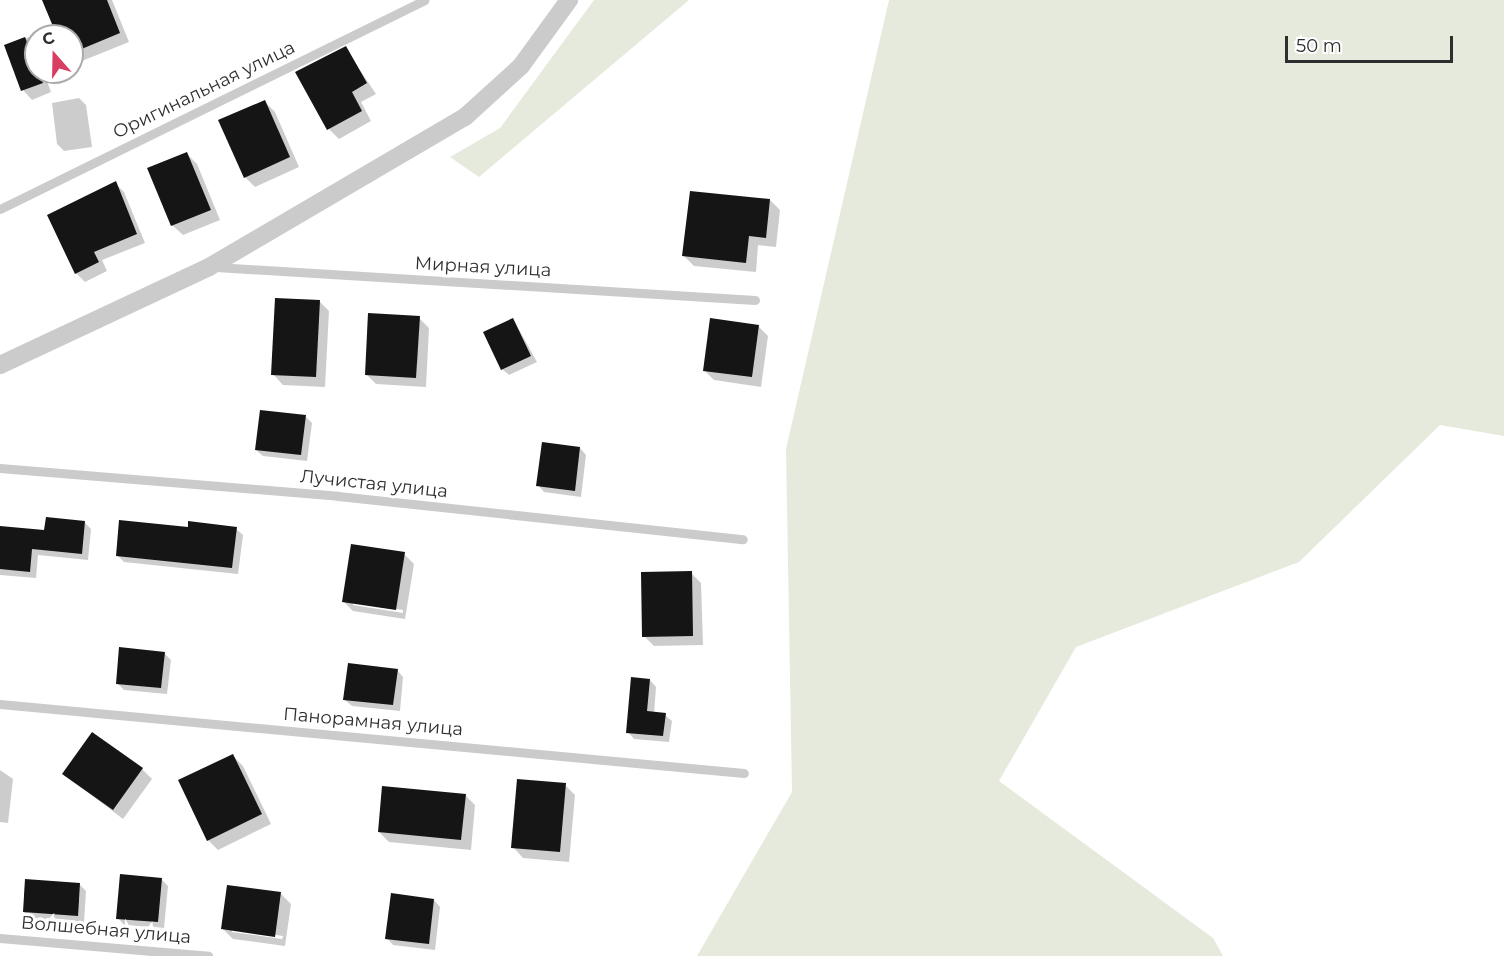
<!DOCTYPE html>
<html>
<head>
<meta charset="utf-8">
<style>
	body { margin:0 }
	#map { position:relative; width:1504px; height:956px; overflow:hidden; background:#fff; font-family:Montserrat,sans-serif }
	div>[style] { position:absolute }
	.green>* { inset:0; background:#e6eadd }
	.shadow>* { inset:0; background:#0003 }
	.building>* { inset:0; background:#151515 }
	.service>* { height:9px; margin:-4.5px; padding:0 4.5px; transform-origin:4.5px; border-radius:4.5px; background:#cbcbcb }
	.minor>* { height:18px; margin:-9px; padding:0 9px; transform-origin:9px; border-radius:9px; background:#cbcbcb }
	span { translate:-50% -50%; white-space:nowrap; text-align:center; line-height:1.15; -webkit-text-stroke:6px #fff; paint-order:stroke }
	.street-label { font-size:18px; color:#2e2e2e }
	.north { position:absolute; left:24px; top:24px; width:60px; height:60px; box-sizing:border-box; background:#fff; border:2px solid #ababab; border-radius:50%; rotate:340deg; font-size:16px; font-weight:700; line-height:24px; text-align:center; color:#2e2e2e }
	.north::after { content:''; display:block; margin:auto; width:21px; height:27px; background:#d73e61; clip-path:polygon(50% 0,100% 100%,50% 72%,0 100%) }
	.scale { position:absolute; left:1285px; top:36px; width:168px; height:27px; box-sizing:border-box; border:3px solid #2e2e2e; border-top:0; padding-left:8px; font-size:18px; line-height:21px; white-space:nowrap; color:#2e2e2e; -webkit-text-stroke:4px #fff; paint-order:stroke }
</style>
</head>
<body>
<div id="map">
	<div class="green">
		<i style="clip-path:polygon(594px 0,689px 0,479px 177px,450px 157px,500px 128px)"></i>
		<i style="clip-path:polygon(889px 0,1504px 0,1504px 436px,1440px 425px,1299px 562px,1076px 647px,999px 781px,1213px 938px,1223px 956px,697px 956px,792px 792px,786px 449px)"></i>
	</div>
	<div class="shadow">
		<i style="clip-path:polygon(45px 0,112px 0,129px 42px,72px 65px,72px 36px,36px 36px,36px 72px,55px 72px,45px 76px,51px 92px,32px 100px,23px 90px,6px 46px,55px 27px)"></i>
		<i style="clip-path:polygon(354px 61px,376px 94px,361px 102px,371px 121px,339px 139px,329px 129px,297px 73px)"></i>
		<i style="clip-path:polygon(79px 98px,86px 105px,92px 147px,64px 151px,57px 144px,52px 103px)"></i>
		<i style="clip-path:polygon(265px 102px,275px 112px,299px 167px,255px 187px,245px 177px)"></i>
		<i style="clip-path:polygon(186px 153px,197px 164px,220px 220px,183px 235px,172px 225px)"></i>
		<i style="clip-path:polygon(115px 183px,124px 192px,145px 243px,102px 260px,107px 271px,85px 282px,76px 273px)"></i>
		<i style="clip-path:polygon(770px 200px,780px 210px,776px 247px,758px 245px,756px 272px,694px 266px,684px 256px)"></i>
		<i style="clip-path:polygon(319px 301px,329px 311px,325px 387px,283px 385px,273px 374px)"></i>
		<i style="clip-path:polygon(419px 318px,429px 328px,426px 387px,376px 384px,366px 374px)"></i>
		<i style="clip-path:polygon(513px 319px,537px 362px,509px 375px,502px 369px)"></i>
		<i style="clip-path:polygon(758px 326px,768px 336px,761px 387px,714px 380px,704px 370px)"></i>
		<i style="clip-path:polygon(306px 417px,312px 423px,307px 461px,263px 456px,256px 450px)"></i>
		<i style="clip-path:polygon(580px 448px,586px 455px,581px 497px,544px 492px,538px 485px)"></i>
		<i style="clip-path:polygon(85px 523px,91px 529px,88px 560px,38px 555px,36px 578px,0 575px,0 528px,46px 532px)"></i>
		<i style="clip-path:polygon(189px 529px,236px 529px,243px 535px,238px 574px,124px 562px,117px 555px)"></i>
		<i style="clip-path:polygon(evenodd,404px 554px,414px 564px,405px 619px,353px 611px,343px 601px,404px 554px,353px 602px,403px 610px,403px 613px,353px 605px,353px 602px)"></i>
		<i style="clip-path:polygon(691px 573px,701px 583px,703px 645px,654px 646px,644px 636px)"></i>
		<i style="clip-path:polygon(164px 653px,171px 660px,167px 694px,124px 690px,118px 684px)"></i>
		<i style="clip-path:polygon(397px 670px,403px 677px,400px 711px,352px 706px,345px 700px)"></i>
		<i style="clip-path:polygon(650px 680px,656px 687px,654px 714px,665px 715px,672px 721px,669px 742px,634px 739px,628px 732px)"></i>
		<i style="clip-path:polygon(233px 756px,243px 766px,271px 824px,218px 850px,208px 840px)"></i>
		<i style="clip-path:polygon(142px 769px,152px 779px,123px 819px,64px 774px)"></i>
		<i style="clip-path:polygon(0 770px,13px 779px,8px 823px,0 822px)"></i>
		<i style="clip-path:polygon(565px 785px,575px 795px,569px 862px,523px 858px,513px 847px)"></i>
		<i style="clip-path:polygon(465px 795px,475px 805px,471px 850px,389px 842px,379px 832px)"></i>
		<i style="clip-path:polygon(161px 879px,168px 886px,164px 928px,124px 925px,118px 918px)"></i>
		<i style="clip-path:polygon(80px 885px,86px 891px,84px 922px,31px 918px,24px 912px)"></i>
		<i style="clip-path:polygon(evenodd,281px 894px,291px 904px,285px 946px,233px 939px,223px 929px,281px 894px,232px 929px,283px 936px,282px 939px,232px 932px,232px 929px)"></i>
		<i style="clip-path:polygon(434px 900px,440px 907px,435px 950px,393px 945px,387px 938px)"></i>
	</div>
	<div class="building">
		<i style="clip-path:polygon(42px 0,107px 0,120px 33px,72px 53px,72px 36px,57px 36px)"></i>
		<i style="clip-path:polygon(25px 37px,43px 83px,21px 91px,4px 45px)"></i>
		<i style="clip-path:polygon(346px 46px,367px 83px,352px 92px,362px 111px,327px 130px,295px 72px)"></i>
		<i style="clip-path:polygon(265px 100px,290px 157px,244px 178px,218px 120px)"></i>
		<i style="clip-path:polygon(187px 152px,211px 210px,171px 226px,147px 168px)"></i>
		<i style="clip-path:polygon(116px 181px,137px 234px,94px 252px,99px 262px,75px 274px,47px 215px)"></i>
		<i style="clip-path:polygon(690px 191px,770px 199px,766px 238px,749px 236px,746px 263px,682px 256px)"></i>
		<i style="clip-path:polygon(275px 298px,320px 300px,316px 377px,271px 375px)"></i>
		<i style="clip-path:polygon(368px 313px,420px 316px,416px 378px,365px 375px)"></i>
		<i style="clip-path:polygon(513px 318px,531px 356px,501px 370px,483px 332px)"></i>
		<i style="clip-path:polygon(710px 318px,759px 325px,752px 377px,703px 371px)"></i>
		<i style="clip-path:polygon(260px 410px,306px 415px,301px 455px,255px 450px)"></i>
		<i style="clip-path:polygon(542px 442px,580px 447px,575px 491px,536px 486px)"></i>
		<i style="clip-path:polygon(46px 517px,85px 521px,82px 554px,32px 549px,30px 572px,0 569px,0 526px,44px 530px)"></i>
		<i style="clip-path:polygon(119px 520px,188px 527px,188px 521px,237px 527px,232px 568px,116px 556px)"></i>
		<i style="clip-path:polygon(351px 544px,405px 552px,396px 610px,342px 602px)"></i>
		<i style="clip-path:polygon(692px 571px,693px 636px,642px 637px,641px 572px)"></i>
		<i style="clip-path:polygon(119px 647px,165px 652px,161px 688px,116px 684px)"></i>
		<i style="clip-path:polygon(348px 663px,398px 669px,393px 705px,343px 700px)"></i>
		<i style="clip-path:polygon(631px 677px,650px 679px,647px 711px,666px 713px,663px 736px,626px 733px)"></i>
		<i style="clip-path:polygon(92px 732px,143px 768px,113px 810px,62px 774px)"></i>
		<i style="clip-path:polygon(233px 754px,262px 814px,207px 841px,178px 780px)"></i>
		<i style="clip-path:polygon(517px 779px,566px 783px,560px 852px,511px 848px)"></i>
		<i style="clip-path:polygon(382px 786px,466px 794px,461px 840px,378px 832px)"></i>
		<i style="clip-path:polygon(120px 874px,162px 878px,158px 922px,116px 919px)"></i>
		<i style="clip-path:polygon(25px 879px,80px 883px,78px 916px,23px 912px)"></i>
		<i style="clip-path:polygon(227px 885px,281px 892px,275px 937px,221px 929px)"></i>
		<i style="clip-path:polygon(391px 893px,434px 899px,429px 944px,385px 939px)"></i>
	</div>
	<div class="service">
		<i style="left:0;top:209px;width:473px;rotate:-26.2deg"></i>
		<i style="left:216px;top:267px;width:540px;rotate:3.5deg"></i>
		<i style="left:0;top:468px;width:339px;rotate:4.7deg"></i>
		<i style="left:338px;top:496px;width:407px;rotate:6.1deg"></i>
		<i style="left:0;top:704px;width:747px;rotate:5.3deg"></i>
		<i style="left:0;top:938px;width:209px;rotate:4.9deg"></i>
	</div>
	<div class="minor">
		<i style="left:0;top:365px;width:231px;rotate:-25.1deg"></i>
		<i style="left:209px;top:267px;width:297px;rotate:-30.4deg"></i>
		<i style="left:465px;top:117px;width:76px;rotate:-42.3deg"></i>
		<i style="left:521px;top:66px;width:82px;rotate:-54deg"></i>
	</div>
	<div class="street-label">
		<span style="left:204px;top:90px;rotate:-26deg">Оригинальная улица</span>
		<span style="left:483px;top:267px;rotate:3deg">Мирная улица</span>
		<span style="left:374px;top:484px;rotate:6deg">Лучистая улица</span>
		<span style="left:373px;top:722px;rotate:5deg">Панорамная улица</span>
		<span style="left:106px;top:930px;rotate:5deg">Волшебная улица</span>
	</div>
	<div class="north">С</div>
	<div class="scale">50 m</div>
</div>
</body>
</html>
